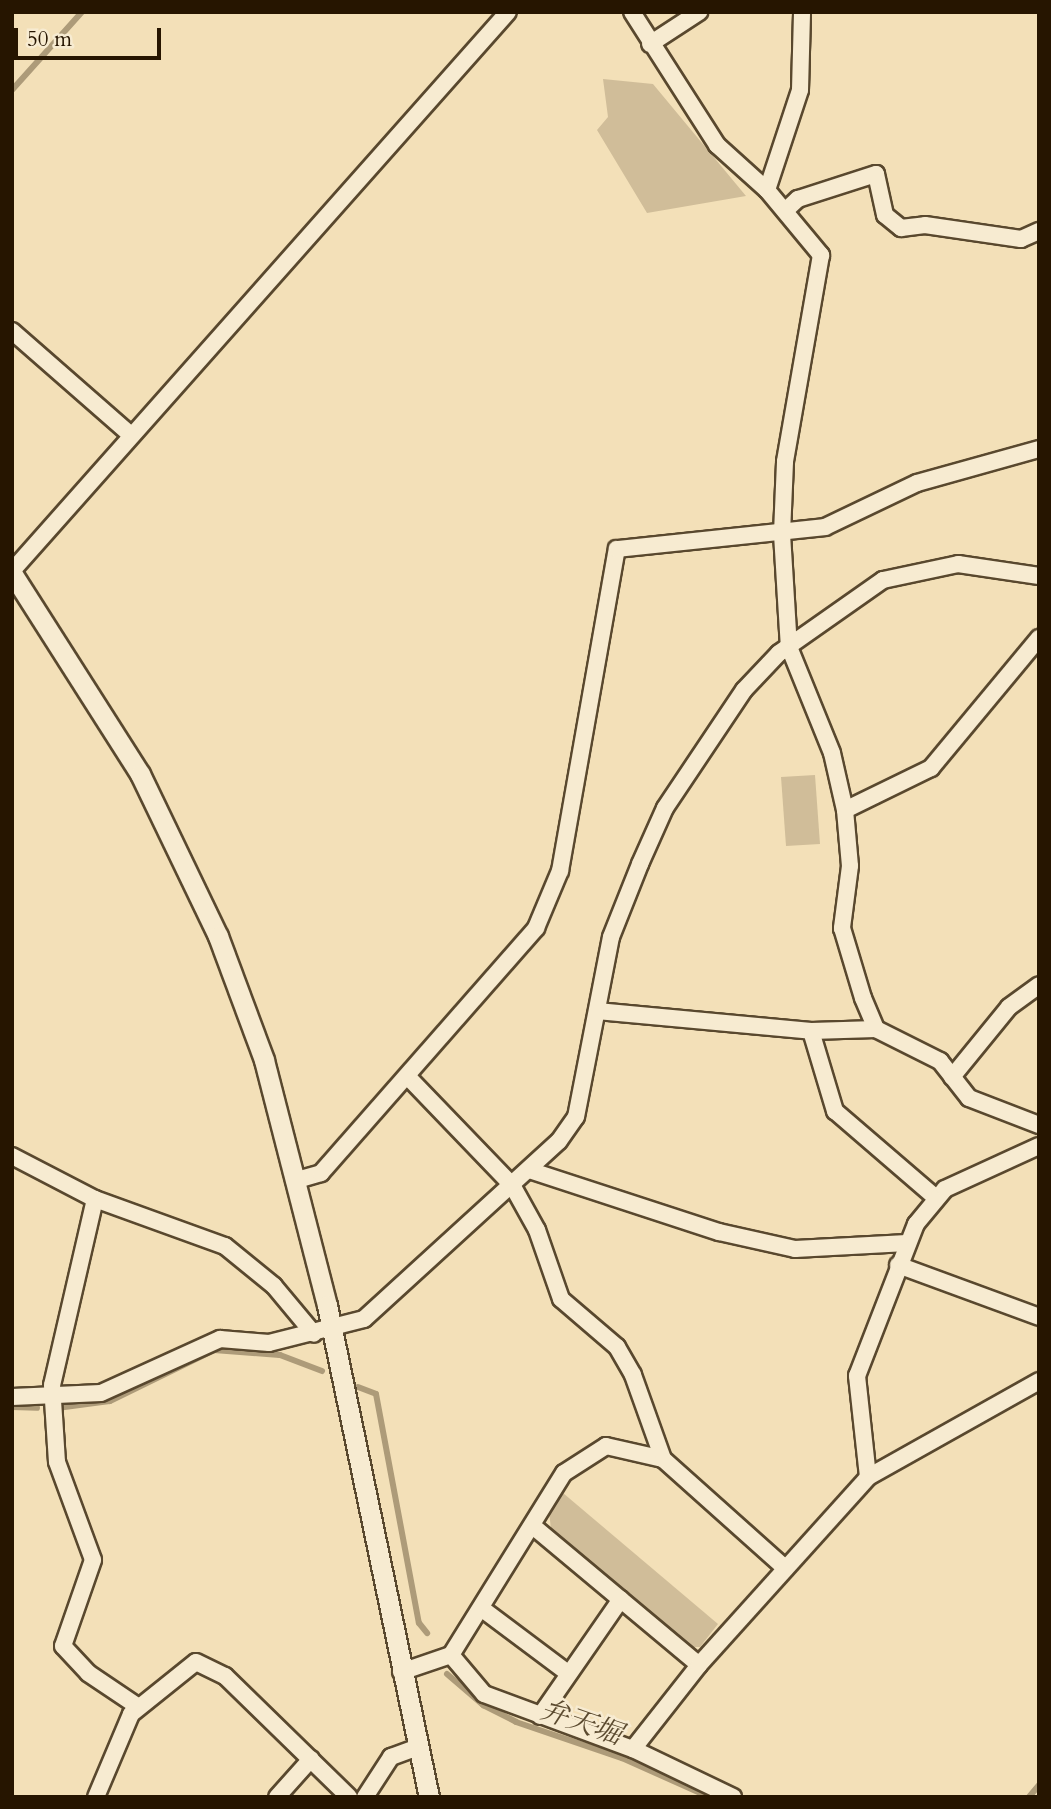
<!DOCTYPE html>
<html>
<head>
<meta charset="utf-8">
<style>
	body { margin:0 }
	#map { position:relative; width:1051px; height:1809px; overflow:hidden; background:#f3e0b8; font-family:Cardo,"Noto Serif JP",serif }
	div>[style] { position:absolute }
	.green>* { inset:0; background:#d0bd99 }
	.stream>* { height:6px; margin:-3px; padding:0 3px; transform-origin:3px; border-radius:3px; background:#ad9b79 }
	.roads { filter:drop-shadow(2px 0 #59482e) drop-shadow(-2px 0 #59482e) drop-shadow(0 2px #59482e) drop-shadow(0 -2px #59482e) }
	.minor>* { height:16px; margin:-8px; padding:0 8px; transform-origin:8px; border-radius:8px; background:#f7ebd1 }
	.tertiary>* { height:19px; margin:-9.5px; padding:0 9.5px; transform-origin:9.5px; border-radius:9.5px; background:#f7ebd1 }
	span { translate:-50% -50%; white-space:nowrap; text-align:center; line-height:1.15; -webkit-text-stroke:5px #f7ebd1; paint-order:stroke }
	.water-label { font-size:28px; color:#5c4b30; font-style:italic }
	.frame { position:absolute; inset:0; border:14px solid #261500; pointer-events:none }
	.scale { position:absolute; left:14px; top:28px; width:147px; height:32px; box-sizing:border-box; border:4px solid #261500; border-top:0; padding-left:9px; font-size:21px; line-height:24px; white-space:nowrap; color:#261500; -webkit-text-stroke:5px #f7ebd1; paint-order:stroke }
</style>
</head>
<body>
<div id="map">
	<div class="green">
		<i style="clip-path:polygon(603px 79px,653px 84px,746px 196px,647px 213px,597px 130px,608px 117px)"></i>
		<i style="clip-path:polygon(815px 775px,820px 844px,786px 846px,781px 777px)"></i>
		<i style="clip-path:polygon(563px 1493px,718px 1624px,700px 1647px,689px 1647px,551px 1529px,549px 1512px)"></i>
	</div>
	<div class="stream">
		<i style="left:12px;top:90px;width:105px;rotate:-48.1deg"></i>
		<i style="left:358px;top:1387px;width:19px;rotate:21deg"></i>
		<i style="left:376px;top:1394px;width:233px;rotate:79.4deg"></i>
		<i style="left:419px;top:1623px;width:13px;rotate:51deg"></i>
		<i style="left:12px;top:1407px;width:25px;rotate:2deg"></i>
		<i style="left:57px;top:1408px;width:53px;rotate:-7.5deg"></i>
		<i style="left:110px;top:1401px;width:116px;rotate:-26.1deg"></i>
		<i style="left:214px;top:1350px;width:66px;rotate:4.3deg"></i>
		<i style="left:280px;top:1355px;width:45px;rotate:20.9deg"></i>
		<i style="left:447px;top:1674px;width:48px;rotate:40.7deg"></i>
		<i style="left:483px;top:1705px;width:37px;rotate:27deg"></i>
		<i style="left:516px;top:1722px;width:112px;rotate:18.8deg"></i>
		<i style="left:622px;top:1758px;width:95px;rotate:24.1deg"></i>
		<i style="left:1029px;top:1797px;width:16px;rotate:-50deg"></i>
	</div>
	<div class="roads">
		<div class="minor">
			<i style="left:632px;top:12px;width:158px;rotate:57.4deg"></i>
			<i style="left:717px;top:145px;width:67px;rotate:42deg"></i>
			<i style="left:767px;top:190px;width:85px;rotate:50.3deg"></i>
			<i style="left:821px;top:255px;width:210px;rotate:99.9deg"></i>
			<i style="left:785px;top:462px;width:72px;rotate:92.4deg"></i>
			<i style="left:782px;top:534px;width:113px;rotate:86.5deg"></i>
			<i style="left:789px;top:647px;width:114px;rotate:67.9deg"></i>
			<i style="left:832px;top:753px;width:58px;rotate:77.2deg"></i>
			<i style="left:845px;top:810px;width:56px;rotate:84.9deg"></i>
			<i style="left:850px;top:866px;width:63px;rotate:97.4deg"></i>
			<i style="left:842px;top:928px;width:73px;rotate:73.3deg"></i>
			<i style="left:863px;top:998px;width:34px;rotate:67deg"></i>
			<i style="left:876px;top:1029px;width:72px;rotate:26.6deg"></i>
			<i style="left:940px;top:1061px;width:47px;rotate:51.9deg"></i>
			<i style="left:969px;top:1098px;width:75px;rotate:21.1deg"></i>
			<i style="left:650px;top:44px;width:59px;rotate:-33.1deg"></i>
			<i style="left:767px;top:190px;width:105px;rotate:-71.7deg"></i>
			<i style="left:800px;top:90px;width:78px;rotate:-88.5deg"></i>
			<i style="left:785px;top:211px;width:18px;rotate:-43deg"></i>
			<i style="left:798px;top:199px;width:82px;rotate:-17.8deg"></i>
			<i style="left:876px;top:174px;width:42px;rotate:77.6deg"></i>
			<i style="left:885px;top:215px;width:21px;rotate:39deg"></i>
			<i style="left:901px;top:228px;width:24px;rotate:-7deg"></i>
			<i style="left:925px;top:225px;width:97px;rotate:8.3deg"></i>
			<i style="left:1021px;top:239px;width:20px;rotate:-24deg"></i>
			<i style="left:12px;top:331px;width:158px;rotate:41.2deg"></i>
			<i style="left:12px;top:571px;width:747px;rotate:-48.42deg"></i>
			<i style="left:845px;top:810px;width:96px;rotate:-26deg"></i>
			<i style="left:931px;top:768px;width:169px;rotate:-50.3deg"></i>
			<i style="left:597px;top:1011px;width:215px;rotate:5.3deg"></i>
			<i style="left:811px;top:1031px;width:65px;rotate:-1.8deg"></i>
			<i style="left:811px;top:1031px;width:84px;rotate:73.3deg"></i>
			<i style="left:835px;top:1111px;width:132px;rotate:40.7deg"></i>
			<i style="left:408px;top:1077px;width:150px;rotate:46.1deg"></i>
			<i style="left:512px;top:1185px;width:51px;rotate:60.9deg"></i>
			<i style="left:537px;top:1230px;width:73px;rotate:70.8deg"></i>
			<i style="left:561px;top:1299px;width:74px;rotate:40.6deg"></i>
			<i style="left:617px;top:1347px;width:32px;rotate:60deg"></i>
			<i style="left:633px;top:1375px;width:89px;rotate:70.3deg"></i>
			<i style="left:952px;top:1077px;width:90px;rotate:-50.8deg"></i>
			<i style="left:1009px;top:1007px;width:37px;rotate:-36deg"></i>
			<i style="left:12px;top:1156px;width:93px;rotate:27.4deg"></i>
			<i style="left:95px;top:1199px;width:138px;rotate:19.9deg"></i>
			<i style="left:225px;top:1246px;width:63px;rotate:39.2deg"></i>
			<i style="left:274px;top:1286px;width:62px;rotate:50.2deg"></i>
			<i style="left:529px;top:1170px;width:200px;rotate:18.1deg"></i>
			<i style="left:719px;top:1232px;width:78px;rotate:12.6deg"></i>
			<i style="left:795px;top:1249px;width:112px;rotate:-3.1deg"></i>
			<i style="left:297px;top:1180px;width:25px;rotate:-16deg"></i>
			<i style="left:321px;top:1173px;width:326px;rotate:-48.7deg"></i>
			<i style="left:536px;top:928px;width:62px;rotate:-67.2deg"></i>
			<i style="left:560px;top:871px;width:327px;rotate:-80deg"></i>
			<i style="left:617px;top:549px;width:209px;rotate:-6deg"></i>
			<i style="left:825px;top:527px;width:102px;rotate:-25.6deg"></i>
			<i style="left:917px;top:483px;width:127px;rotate:-15.6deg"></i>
			<i style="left:95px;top:1199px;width:191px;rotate:103deg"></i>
			<i style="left:52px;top:1385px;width:77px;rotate:86.3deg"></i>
			<i style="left:57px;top:1462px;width:104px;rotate:69.8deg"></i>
			<i style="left:93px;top:1560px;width:91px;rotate:109.2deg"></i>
			<i style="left:63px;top:1646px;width:37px;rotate:47deg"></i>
			<i style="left:88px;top:1673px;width:59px;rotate:34deg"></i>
			<i style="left:898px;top:1265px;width:150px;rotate:20.2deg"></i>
			<i style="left:12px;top:1397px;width:89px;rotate:-2.6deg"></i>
			<i style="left:101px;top:1393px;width:131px;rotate:-24.4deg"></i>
			<i style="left:220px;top:1339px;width:49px;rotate:4.7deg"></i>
			<i style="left:269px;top:1343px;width:98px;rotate:-14.2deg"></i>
			<i style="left:364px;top:1319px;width:264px;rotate:-42.4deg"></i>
			<i style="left:559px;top:1141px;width:29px;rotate:-55deg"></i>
			<i style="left:576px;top:1117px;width:183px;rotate:-79deg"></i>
			<i style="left:611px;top:937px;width:79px;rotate:-68.3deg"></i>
			<i style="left:640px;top:864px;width:61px;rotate:-65.9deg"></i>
			<i style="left:665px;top:808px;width:142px;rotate:-56.2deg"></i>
			<i style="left:744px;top:690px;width:51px;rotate:-46.6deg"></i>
			<i style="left:779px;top:653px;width:127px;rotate:-35.1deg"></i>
			<i style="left:883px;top:580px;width:77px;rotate:-12deg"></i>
			<i style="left:958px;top:564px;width:82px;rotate:8.4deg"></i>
			<i style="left:868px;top:1477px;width:102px;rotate:-96.2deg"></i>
			<i style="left:857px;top:1376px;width:163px;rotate:-68.8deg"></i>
			<i style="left:916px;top:1224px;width:45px;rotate:-50.4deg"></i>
			<i style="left:945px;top:1189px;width:103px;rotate:-24.6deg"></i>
			<i style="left:534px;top:1527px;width:215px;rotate:39.9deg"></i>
			<i style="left:481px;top:1608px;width:109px;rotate:36.8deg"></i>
			<i style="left:451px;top:1655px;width:51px;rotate:49.8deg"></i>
			<i style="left:484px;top:1694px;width:159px;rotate:20.3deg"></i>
			<i style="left:633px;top:1749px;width:111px;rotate:25.6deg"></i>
			<i style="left:401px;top:1672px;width:53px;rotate:-18.8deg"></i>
			<i style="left:451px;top:1655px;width:214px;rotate:-58.2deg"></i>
			<i style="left:564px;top:1473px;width:50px;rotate:-32.7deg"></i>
			<i style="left:606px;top:1446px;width:58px;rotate:12.8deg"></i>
			<i style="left:663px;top:1459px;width:164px;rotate:41.8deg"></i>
			<i style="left:540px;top:1716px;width:142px;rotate:-55.3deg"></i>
			<i style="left:633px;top:1749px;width:107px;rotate:-51.8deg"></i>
			<i style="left:699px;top:1665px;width:253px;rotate:-48deg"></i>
			<i style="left:868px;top:1477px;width:196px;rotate:-29.3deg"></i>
			<i style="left:96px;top:1797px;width:90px;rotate:-67.1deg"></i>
			<i style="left:131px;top:1714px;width:83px;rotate:-38.7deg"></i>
			<i style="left:196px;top:1662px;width:32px;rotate:26deg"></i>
			<i style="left:225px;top:1676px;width:173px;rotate:44.3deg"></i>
			<i style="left:277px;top:1797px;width:51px;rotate:-48.2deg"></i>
			<i style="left:365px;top:1797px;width:48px;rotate:-57deg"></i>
			<i style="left:391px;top:1757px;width:29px;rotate:-20deg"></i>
		</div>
		<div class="tertiary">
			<i style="left:12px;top:573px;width:238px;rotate:57.5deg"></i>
			<i style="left:140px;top:774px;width:180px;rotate:64.3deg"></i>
			<i style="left:218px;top:936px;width:132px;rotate:69.6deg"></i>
			<i style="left:264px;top:1060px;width:253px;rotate:75.6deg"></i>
			<i style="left:327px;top:1305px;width:502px;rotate:78.29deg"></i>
		</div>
	</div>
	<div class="water-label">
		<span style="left:581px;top:1722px;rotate:19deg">弁天堀</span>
	</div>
	<div class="frame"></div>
	<div class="scale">50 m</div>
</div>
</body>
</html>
